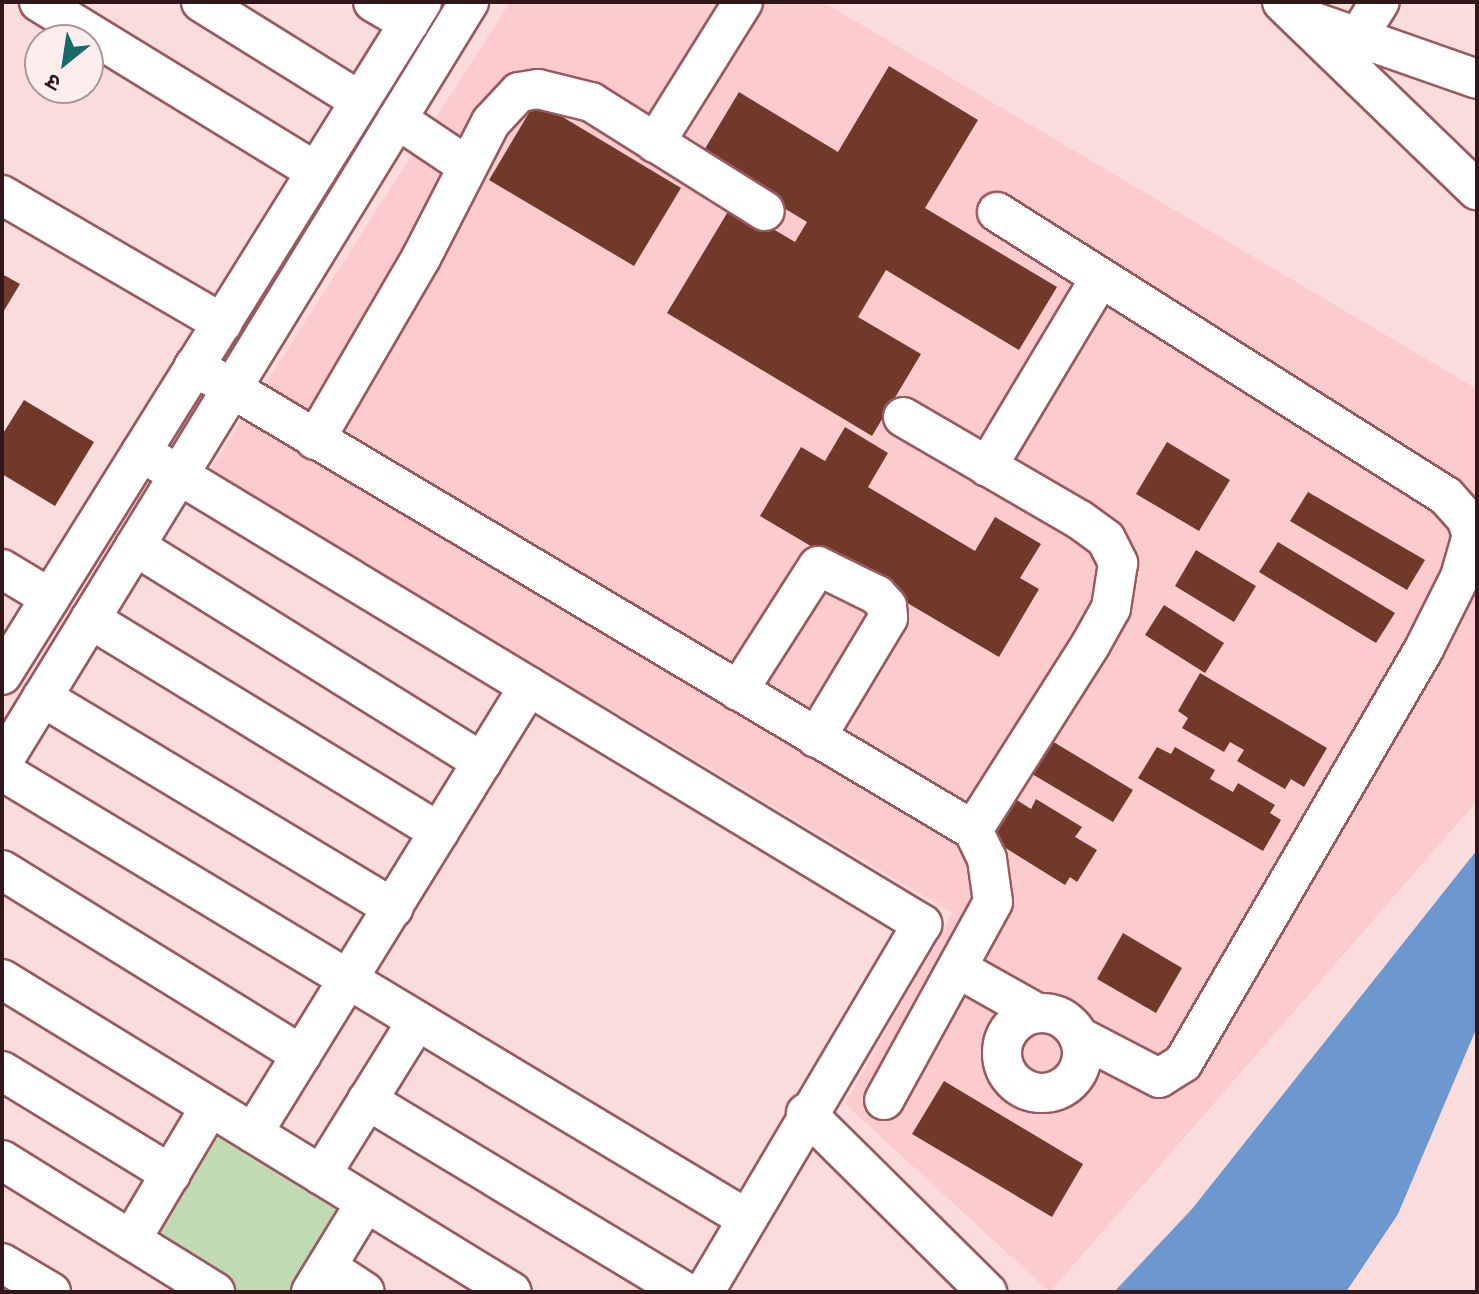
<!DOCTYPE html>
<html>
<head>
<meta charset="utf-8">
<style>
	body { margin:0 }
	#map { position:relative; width:1479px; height:1294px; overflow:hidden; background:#fadcdd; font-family:"Public Sans","Noto Sans Devanagari",sans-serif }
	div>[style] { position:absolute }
	.built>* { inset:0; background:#fccbcd }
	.green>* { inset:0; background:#c0dbb4 }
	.water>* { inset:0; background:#6d97cf }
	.building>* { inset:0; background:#71392a }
	.roads { filter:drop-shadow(2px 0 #995a5f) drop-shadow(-2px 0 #995a5f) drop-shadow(0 2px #995a5f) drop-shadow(0 -2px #995a5f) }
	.minor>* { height:38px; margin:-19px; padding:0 19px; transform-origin:19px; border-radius:19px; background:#fff }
	.minor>.ring { margin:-19px; padding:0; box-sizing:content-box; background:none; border:38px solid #fff; border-radius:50% }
	span { translate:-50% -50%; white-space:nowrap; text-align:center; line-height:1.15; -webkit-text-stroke:8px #fdeeee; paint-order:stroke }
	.frame { position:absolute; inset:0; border:4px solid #311719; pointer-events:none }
	.north { position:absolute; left:24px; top:24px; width:80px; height:80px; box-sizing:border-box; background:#fdeeee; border:2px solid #ab9899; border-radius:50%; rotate:210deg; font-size:22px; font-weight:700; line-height:32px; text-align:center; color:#311719 }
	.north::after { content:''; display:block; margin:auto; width:28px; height:36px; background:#1a6868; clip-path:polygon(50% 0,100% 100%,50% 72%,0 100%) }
</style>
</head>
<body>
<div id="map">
	<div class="built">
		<i style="clip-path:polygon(510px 2px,823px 2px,1477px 389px,1477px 801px,1050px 1292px,845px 1104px,952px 913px,210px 470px)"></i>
	</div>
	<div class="green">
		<i style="clip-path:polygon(214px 1117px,360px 1206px,308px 1292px,233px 1292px,142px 1236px)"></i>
	</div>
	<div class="water">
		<i style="clip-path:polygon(1477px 850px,1477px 1027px,1398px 1214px,1346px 1292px,1114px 1292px,1192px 1209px)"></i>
	</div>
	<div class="building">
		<i style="clip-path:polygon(889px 66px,978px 120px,925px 208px,1057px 287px,1019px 350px,886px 270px,858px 317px,921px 354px,872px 436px,667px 313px,732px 205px,795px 242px,807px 222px,700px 157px,739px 92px,838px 152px)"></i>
		<i style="clip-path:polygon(536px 101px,681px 188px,634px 266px,489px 180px)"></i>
		<i style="clip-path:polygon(2px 274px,20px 284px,2px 314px)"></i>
		<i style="clip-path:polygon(24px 400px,94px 442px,55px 506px,2px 474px,2px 435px)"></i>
		<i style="clip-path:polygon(845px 427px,888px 453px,868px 487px,975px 551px,995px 517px,1041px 544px,1020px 578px,1039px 589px,999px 657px,760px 516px,801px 447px,825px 461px)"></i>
		<i style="clip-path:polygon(1167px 442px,1230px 480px,1199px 531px,1136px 494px)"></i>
		<i style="clip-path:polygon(1308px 492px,1425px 560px,1407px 590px,1290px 521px)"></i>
		<i style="clip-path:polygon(1278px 542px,1395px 613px,1376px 643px,1259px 572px)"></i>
		<i style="clip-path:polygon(1196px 550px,1256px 586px,1234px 622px,1175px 586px)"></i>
		<i style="clip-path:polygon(1164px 605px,1224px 643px,1205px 673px,1145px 635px)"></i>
		<i style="clip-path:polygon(1200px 673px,1327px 748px,1304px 787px,1291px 779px,1285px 789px,1237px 761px,1244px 750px,1230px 742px,1224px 752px,1182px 728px,1188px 718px,1178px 711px)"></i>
		<i style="clip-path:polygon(1047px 738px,1133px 790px,1113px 822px,1027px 771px)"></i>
		<i style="clip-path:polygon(1157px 747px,1171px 754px,1175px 747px,1215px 770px,1210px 779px,1233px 792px,1238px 783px,1275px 805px,1270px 813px,1281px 820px,1263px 851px,1138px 778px)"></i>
		<i style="clip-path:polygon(1009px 795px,1031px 809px,1036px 799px,1082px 827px,1075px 837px,1097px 850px,1077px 882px,1070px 877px,1065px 885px,985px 835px)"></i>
		<i style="clip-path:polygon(1123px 933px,1182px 968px,1156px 1013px,1097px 979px)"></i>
		<i style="clip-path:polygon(944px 1081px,1083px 1164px,1052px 1217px,912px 1134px)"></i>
	</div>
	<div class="roads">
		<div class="minor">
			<i style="left:39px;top:2px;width:325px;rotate:31.5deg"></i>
			<i style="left:201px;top:2px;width:187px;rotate:31.9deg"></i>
			<i style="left:373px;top:2px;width:42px;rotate:30.3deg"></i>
			<i style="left:1282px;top:2px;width:271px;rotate:44deg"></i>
			<i style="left:1306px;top:19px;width:181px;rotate:19.3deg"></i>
			<i style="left:1359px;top:35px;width:39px;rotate:-58deg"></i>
			<i style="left:397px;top:119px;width:84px;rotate:33.9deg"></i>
			<i style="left:655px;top:143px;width:166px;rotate:-58deg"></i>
			<i style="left:2px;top:195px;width:255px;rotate:30.2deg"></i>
			<i style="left:997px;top:212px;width:531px;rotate:32.31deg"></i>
			<i style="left:1446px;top:496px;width:30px;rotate:48deg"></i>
			<i style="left:1466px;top:518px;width:18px;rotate:71deg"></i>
			<i style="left:1472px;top:535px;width:44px;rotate:105.9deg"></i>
			<i style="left:1460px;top:577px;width:80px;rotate:116.6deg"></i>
			<i style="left:1424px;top:649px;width:479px;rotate:120.2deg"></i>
			<i style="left:1183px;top:1063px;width:28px;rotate:148deg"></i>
			<i style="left:1159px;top:1078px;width:91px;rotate:-152.6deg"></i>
			<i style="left:194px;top:366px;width:907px;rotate:30.78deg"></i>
			<i style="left:973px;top:830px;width:32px;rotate:64deg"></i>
			<i style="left:987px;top:859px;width:43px;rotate:82.1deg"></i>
			<i style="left:993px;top:902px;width:226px;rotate:118.8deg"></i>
			<i style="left:903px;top:417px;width:205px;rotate:30.2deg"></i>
			<i style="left:1080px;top:520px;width:32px;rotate:36deg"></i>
			<i style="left:1106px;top:539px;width:27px;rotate:63deg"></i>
			<i style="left:1118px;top:563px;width:46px;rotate:98.8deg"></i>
			<i style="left:1111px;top:608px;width:41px;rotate:119.1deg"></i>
			<i style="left:1091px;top:644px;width:220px;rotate:122.4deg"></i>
			<i style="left:315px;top:440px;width:211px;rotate:-59.8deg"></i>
			<i style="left:421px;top:258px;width:153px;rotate:-62.8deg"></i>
			<i style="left:491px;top:122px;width:41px;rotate:-47deg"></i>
			<i style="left:519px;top:92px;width:19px;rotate:-9deg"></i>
			<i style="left:538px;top:89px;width:55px;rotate:13.8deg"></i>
			<i style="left:591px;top:102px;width:205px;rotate:32.1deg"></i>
			<i style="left:141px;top:452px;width:913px;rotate:31.15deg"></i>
			<i style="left:922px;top:924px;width:428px;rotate:120.6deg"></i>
			<i style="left:987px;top:467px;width:220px;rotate:-59.1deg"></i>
			<i style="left:135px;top:546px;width:409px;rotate:31.9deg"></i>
			<i style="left:2px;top:569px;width:56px;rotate:31.1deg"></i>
			<i style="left:90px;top:619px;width:409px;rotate:31.4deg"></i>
			<i style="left:2px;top:675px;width:793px;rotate:-58.03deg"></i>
			<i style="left:738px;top:691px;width:148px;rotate:-57.4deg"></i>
			<i style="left:818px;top:566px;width:66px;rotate:26.2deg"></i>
			<i style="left:877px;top:595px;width:15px;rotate:48deg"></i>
			<i style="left:887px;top:606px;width:12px;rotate:85deg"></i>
			<i style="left:888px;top:618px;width:140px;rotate:121deg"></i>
			<i style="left:42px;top:697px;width:410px;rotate:31deg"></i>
			<i style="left:2px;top:763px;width:893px;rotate:-58.46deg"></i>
			<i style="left:2px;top:771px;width:869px;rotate:31.02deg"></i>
			<i style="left:2px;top:870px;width:352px;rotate:31.7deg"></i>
			<i style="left:957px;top:968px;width:92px;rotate:29.4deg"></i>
			<i style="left:2px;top:979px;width:598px;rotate:31.54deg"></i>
			<i class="ring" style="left:1002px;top:1013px;width:42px;height:42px"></i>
			<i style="left:2px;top:1071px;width:198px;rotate:31.4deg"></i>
			<i style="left:367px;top:1100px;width:371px;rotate:31.1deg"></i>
			<i style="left:806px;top:1113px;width:255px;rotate:44.7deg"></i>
			<i style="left:253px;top:1133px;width:525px;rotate:-58.31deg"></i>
			<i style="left:2px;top:1160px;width:251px;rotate:31.8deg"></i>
			<i style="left:321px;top:1175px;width:181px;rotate:-58.1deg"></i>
			<i style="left:131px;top:1240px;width:155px;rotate:-59.3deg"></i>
			<i style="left:2px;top:1263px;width:57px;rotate:30.6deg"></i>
			<i style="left:327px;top:1267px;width:45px;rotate:33.3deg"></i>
			<i style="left:311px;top:1292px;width:105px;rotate:-58.6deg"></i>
		</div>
	</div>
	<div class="frame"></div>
	<div class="north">उ</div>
</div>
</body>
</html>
